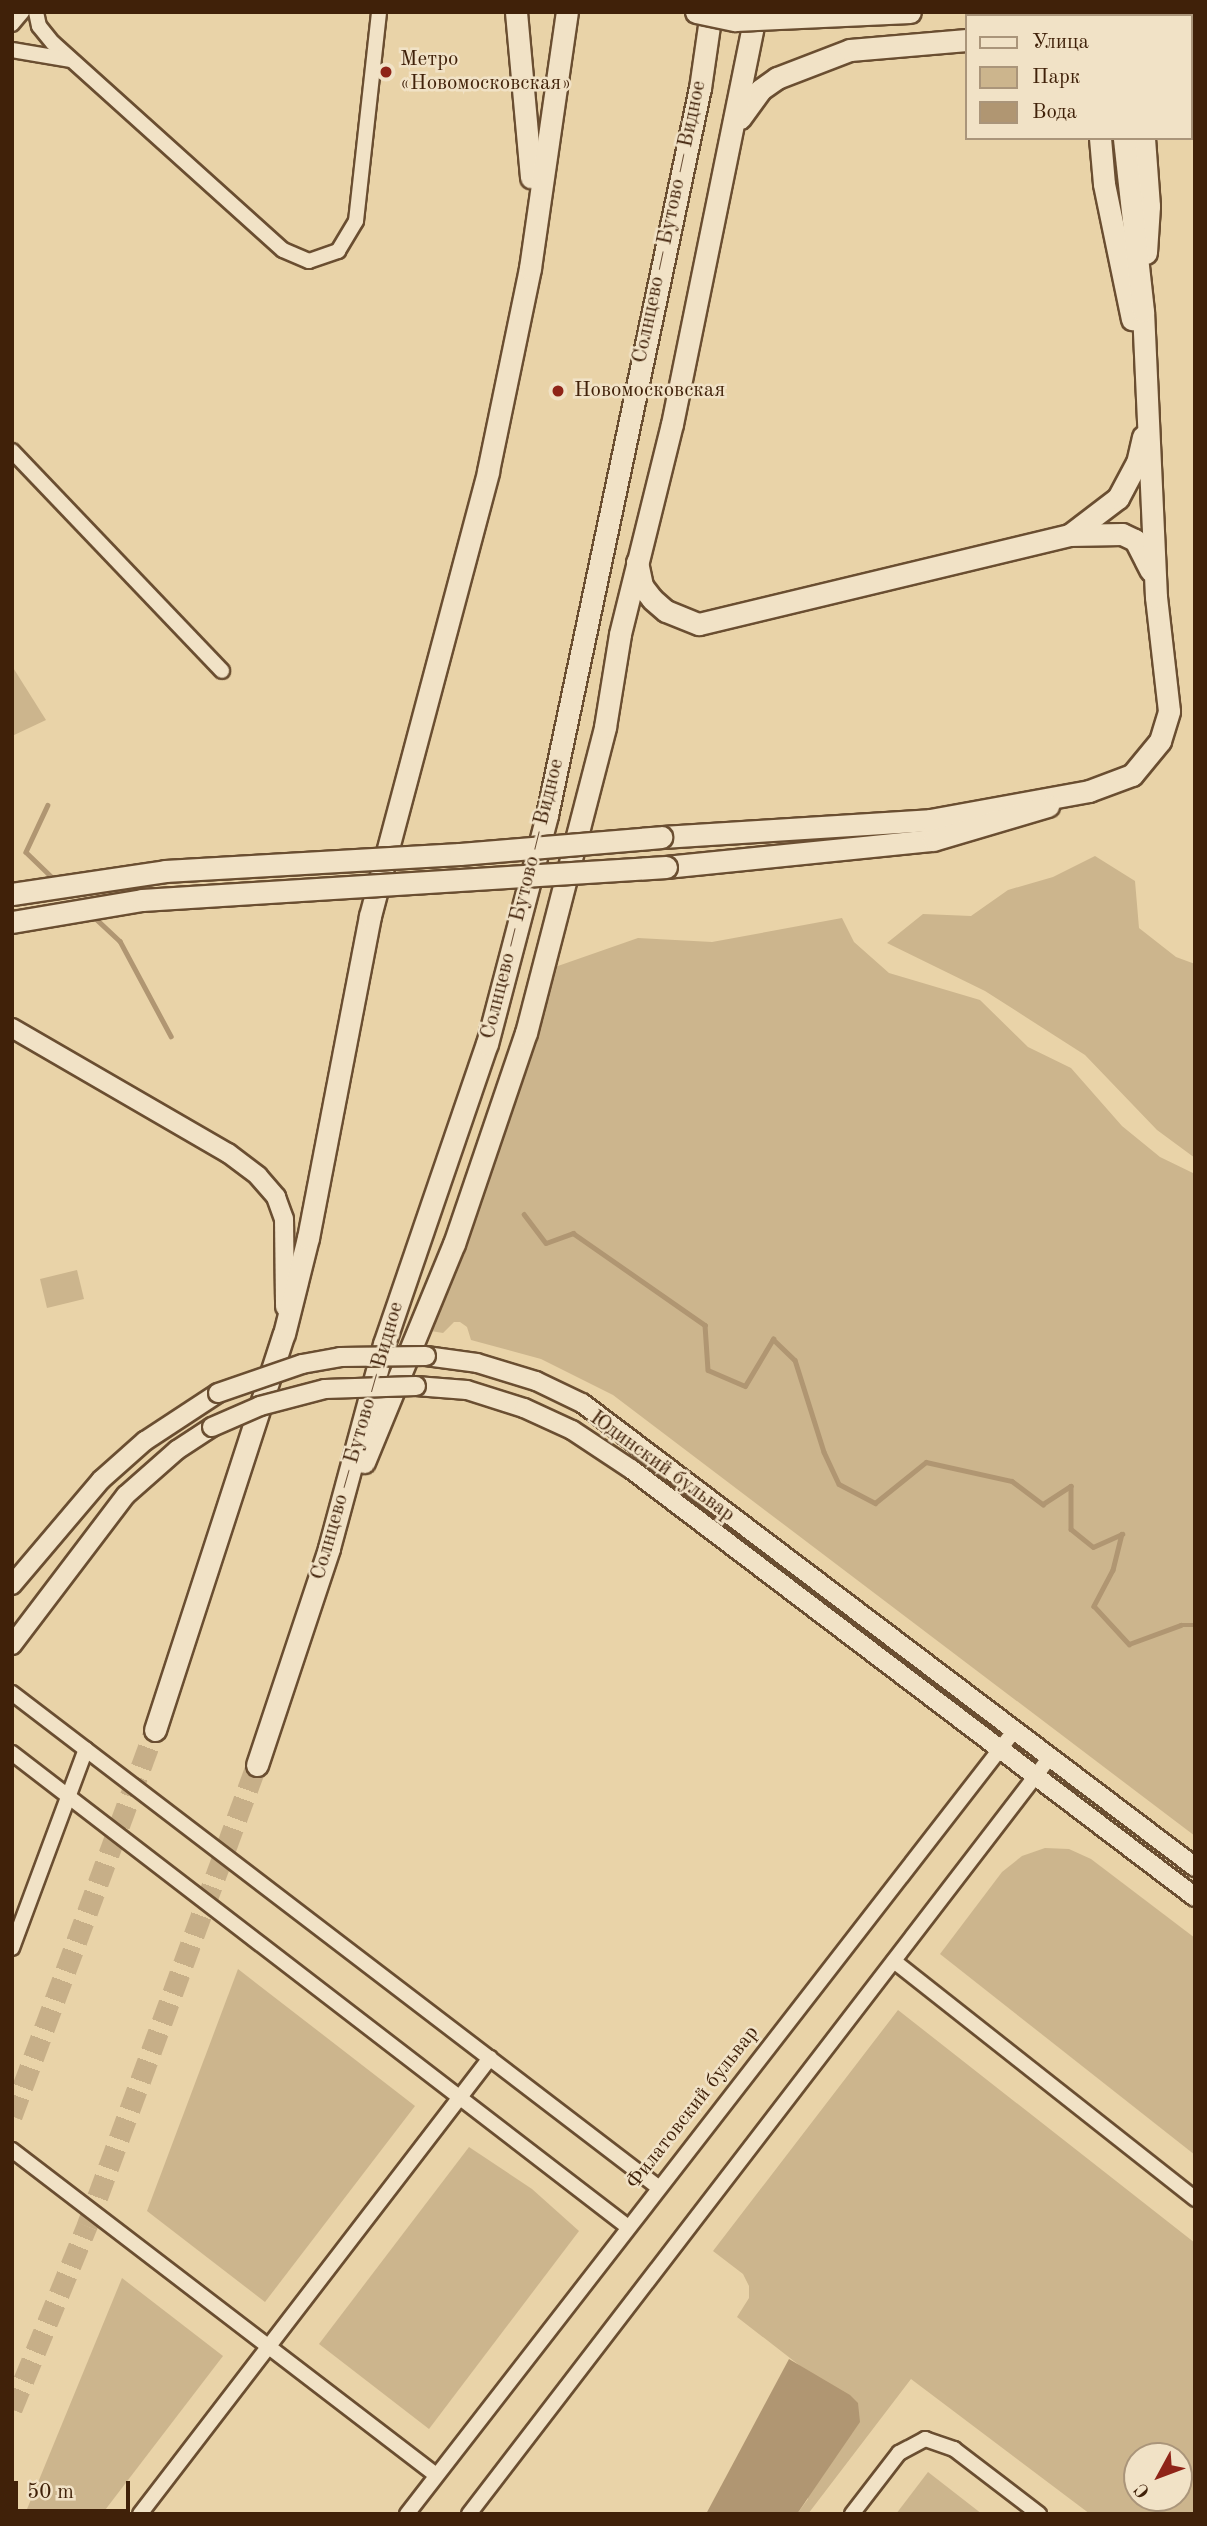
<!DOCTYPE html>
<html>
<head>
<meta charset="utf-8">
<style>
	body { margin:0 }
	#map { position:relative; width:1207px; height:2526px; overflow:hidden; background:#e9d3a8; font-family:"Old Standard TT",serif }
	div>[style] { position:absolute }
	.green>* { inset:0; background:#ccb58d }
	.water>* { inset:0; background:#b09672 }
	.stream>* { height:4.5px; margin:-2.25px; padding:0 2.25px; transform-origin:2.25px; border-radius:2.25px; background:#b09672 }
	.secondary-tunnel>* { height:21px; margin-top:-10.5px; transform-origin:0; background:repeating-linear-gradient(90deg,#c7af88 0 21px,transparent 0 31px) }
	.roads { filter:drop-shadow(2px 0 #6a4e31) drop-shadow(-2px 0 #6a4e31) drop-shadow(0 2px #6a4e31) drop-shadow(0 -2px #6a4e31) }
	.minor>* { height:14px; margin:-7px; padding:0 7px; transform-origin:7px; border-radius:7px; background:#f1e2c6 }
	.tertiary>* { height:18px; margin:-9px; padding:0 9px; transform-origin:9px; border-radius:9px; background:#f1e2c6 }
	.secondary>* { height:21px; margin:-10.5px; padding:0 10.5px; transform-origin:10.5px; border-radius:10.5px; background:#f1e2c6 }
	.bridges { filter:drop-shadow(2px 0 #6a4e31) drop-shadow(-2px 0 #6a4e31) drop-shadow(0 2px #6a4e31) drop-shadow(0 -2px #6a4e31) }
	.tertiary-bridge>* { height:18px; margin:-9px; padding:0 9px; transform-origin:9px; border-radius:9px; background:#f1e2c6 }
	.secondary-bridge>* { height:21px; margin:-10.5px; padding:0 10.5px; transform-origin:10.5px; border-radius:10.5px; background:#f1e2c6 }
	.dots>* { width:19px; height:19px; translate:-50% -50%; box-sizing:border-box; border:4px solid #f1e2c6; border-radius:50% }
	span { translate:-50% -50%; white-space:nowrap; text-align:center; line-height:1.15; -webkit-text-stroke:5px #f1e2c6; paint-order:stroke }
	.poi-label { font-size:21px; color:#402109 }
	.left { translate:0 -50%; text-align:left }
	.street-label { font-size:21px; color:#402109 }
	.frame { position:absolute; inset:0; border:14px solid #402109; pointer-events:none }
	.legend { position:absolute; left:965px; top:14px; width:228px; height:126px; box-sizing:border-box; background:#f1e2c6; border:2px solid #aa957a; margin:0; padding:9px 12px; list-style:none; font-size:21px; color:#402109 }
	.legend li { display:flex; align-items:center; gap:14px; height:35px }
	.legend b { width:35px; border:2px solid #aa957a }
	.north { position:absolute; left:1123px; top:2442px; width:70px; height:70px; box-sizing:border-box; background:#f1e2c6; border:2px solid #aa957a; border-radius:50%; rotate:229deg; font-size:19px; font-weight:700; line-height:28px; text-align:center; color:#402109 }
	.north::after { content:''; display:block; margin:auto; width:24px; height:32px; background:#8f2418; clip-path:polygon(50% 0,100% 100%,50% 72%,0 100%) }
	.scale { position:absolute; left:14px; top:2481px; width:116px; height:32px; box-sizing:border-box; border:4px solid #402109; border-top:0; padding-left:9px; font-size:21px; line-height:24px; white-space:nowrap; color:#402109; -webkit-text-stroke:5px #f1e2c6; paint-order:stroke }
</style>
</head>
<body>
<div id="map">
	<div class="green">
		<i style="clip-path:polygon(12px 666px,46px 720px,12px 736px)"></i>
		<i style="clip-path:polygon(1095px 856px,1135px 881px,1139px 928px,1176px 957px,1195px 964px,1195px 1158px,1157px 1130px,1085px 1055px,985px 991px,887px 943px,923px 914px,971px 916px,1008px 890px,1053px 877px)"></i>
		<i style="clip-path:polygon(842px 918px,854px 942px,889px 973px,980px 1000px,1028px 1047px,1071px 1068px,1122px 1126px,1160px 1157px,1195px 1174px,1195px 1836px,613px 1395px,541px 1359px,471px 1340px,467px 1327px,460px 1322px,454px 1322px,443px 1333px,425px 1330px,520px 1077px,555px 967px,638px 938px,712px 942px)"></i>
		<i style="clip-path:polygon(77px 1270px,84px 1299px,47px 1308px,40px 1279px)"></i>
		<i style="clip-path:polygon(1045px 1848px,1069px 1849px,1091px 1859px,1195px 1938px,1195px 2155px,940px 1954px,1002px 1872px,1022px 1856px)"></i>
		<i style="clip-path:polygon(238px 1969px,415px 2106px,265px 2302px,147px 2211px)"></i>
		<i style="clip-path:polygon(evenodd,898px 2010px,1195px 2243px,1195px 2514px,1090px 2514px,911px 2379px,808px 2514px,797px 2514px,808px 2499px,808px 2372px,737px 2317px,749px 2298px,749px 2286px,743px 2274px,713px 2251px,898px 2010px,1137px 2456px,1179px 2456px,1179px 2498px,1137px 2498px,1137px 2456px)"></i>
		<i style="clip-path:polygon(469px 2147px,532px 2189px,579px 2231px,429px 2429px,319px 2344px)"></i>
		<i style="clip-path:polygon(122px 2278px,223px 2356px,102px 2514px,25px 2514px)"></i>
		<i style="clip-path:polygon(928px 2472px,982px 2514px,896px 2514px)"></i>
	</div>
	<div class="water">
		<i style="clip-path:polygon(789px 2359px,850px 2395px,858px 2403px,860px 2422px,797px 2514px,706px 2514px)"></i>
	</div>
	<div class="stream">
		<i style="left:48px;top:805px;width:52px;rotate:115.1deg"></i>
		<i style="left:26px;top:852px;width:42px;rotate:44deg"></i>
		<i style="left:93px;top:916px;width:37px;rotate:43deg"></i>
		<i style="left:120px;top:941px;width:108px;rotate:61.8deg"></i>
		<i style="left:524px;top:1214px;width:36px;rotate:53deg"></i>
		<i style="left:546px;top:1243px;width:29px;rotate:-20deg"></i>
		<i style="left:573px;top:1233px;width:161px;rotate:34.9deg"></i>
		<i style="left:705px;top:1325px;width:45px;rotate:86.2deg"></i>
		<i style="left:708px;top:1370px;width:40px;rotate:23.4deg"></i>
		<i style="left:745px;top:1386px;width:55px;rotate:-59.2deg"></i>
		<i style="left:773px;top:1339px;width:30px;rotate:44deg"></i>
		<i style="left:795px;top:1360px;width:96px;rotate:72.5deg"></i>
		<i style="left:824px;top:1452px;width:35px;rotate:65deg"></i>
		<i style="left:839px;top:1484px;width:41px;rotate:27.8deg"></i>
		<i style="left:875px;top:1503px;width:65px;rotate:-38.8deg"></i>
		<i style="left:926px;top:1462px;width:88px;rotate:12.5deg"></i>
		<i style="left:1012px;top:1481px;width:39px;rotate:37deg"></i>
		<i style="left:1043px;top:1504px;width:33px;rotate:-33deg"></i>
		<i style="left:1071px;top:1486px;width:43px;rotate:90deg"></i>
		<i style="left:1071px;top:1529px;width:28px;rotate:39deg"></i>
		<i style="left:1093px;top:1547px;width:32px;rotate:-24deg"></i>
		<i style="left:1122px;top:1534px;width:37px;rotate:104deg"></i>
		<i style="left:1113px;top:1570px;width:41px;rotate:117.8deg"></i>
		<i style="left:1094px;top:1606px;width:52px;rotate:47.4deg"></i>
		<i style="left:1129px;top:1644px;width:55px;rotate:-20.1deg"></i>
		<i style="left:1181px;top:1625px;width:14px"></i>
	</div>
	<div class="secondary-tunnel">
		<i style="left:12px;top:2116px;width:412px;rotate:-69.7deg"></i>
		<i style="left:12px;top:2409px;width:198px;rotate:-67.7deg"></i>
		<i style="left:87px;top:2226px;width:491px;rotate:-69.8deg"></i>
	</div>
	<div class="roads">
		<div class="minor">
			<i style="left:36px;top:12px;width:14px;rotate:78deg"></i>
			<i style="left:39px;top:26px;width:22px;rotate:51deg"></i>
			<i style="left:53px;top:43px;width:309px;rotate:42deg"></i>
			<i style="left:283px;top:250px;width:28px;rotate:23deg"></i>
			<i style="left:309px;top:261px;width:31px;rotate:-19deg"></i>
			<i style="left:338px;top:251px;width:35px;rotate:-59deg"></i>
			<i style="left:356px;top:221px;width:210px;rotate:-83.7deg"></i>
			<i style="left:12px;top:24px;width:16px;rotate:-50deg"></i>
			<i style="left:12px;top:50px;width:60px;rotate:9.6deg"></i>
			<i style="left:12px;top:451px;width:304px;rotate:46.3deg"></i>
			<i style="left:12px;top:1693px;width:813px;rotate:37.41deg"></i>
			<i style="left:12px;top:1753px;width:777px;rotate:37.58deg"></i>
			<i style="left:12px;top:1948px;width:212px;rotate:-69.6deg"></i>
			<i style="left:894px;top:1961px;width:384px;rotate:38.3deg"></i>
			<i style="left:12px;top:2150px;width:534px;rotate:37.47deg"></i>
			<i style="left:140px;top:2514px;width:575px;rotate:-52.49deg"></i>
			<i style="left:407px;top:2514px;width:992px;rotate:-52.21deg"></i>
			<i style="left:469px;top:2514px;width:954px;rotate:-52.49deg"></i>
			<i style="left:852px;top:2514px;width:77px;rotate:-52.4deg"></i>
			<i style="left:899px;top:2453px;width:30px;rotate:-28deg"></i>
			<i style="left:925px;top:2439px;width:31px;rotate:19deg"></i>
			<i style="left:954px;top:2449px;width:107px;rotate:37.4deg"></i>
		</div>
		<div class="tertiary">
			<i style="left:12px;top:1028px;width:250px;rotate:30.1deg"></i>
			<i style="left:228px;top:1153px;width:38px;rotate:37deg"></i>
			<i style="left:258px;top:1176px;width:28px;rotate:49deg"></i>
			<i style="left:276px;top:1197px;width:23px;rotate:70deg"></i>
			<i style="left:284px;top:1219px;width:88px;rotate:89.3deg"></i>
			<i style="left:426px;top:1356px;width:51px;rotate:7.8deg"></i>
			<i style="left:477px;top:1363px;width:62px;rotate:17deg"></i>
			<i style="left:536px;top:1381px;width:51px;rotate:25.6deg"></i>
			<i style="left:582px;top:1403px;width:769px;rotate:37.12deg"></i>
			<i style="left:416px;top:1386px;width:51px;rotate:4.5deg"></i>
			<i style="left:467px;top:1390px;width:60px;rotate:17.5deg"></i>
			<i style="left:524px;top:1408px;width:53px;rotate:24.6deg"></i>
			<i style="left:572px;top:1430px;width:71px;rotate:33.5deg"></i>
			<i style="left:631px;top:1469px;width:708px;rotate:37.19deg"></i>
			<i style="left:12px;top:1585px;width:138px;rotate:-49.7deg"></i>
			<i style="left:101px;top:1480px;width:59px;rotate:-41.6deg"></i>
			<i style="left:145px;top:1441px;width:87px;rotate:-33.3deg"></i>
			<i style="left:12px;top:1645px;width:188px;rotate:-52.8deg"></i>
			<i style="left:126px;top:1495px;width:68px;rotate:-41.4deg"></i>
			<i style="left:177px;top:1450px;width:42px;rotate:-33.3deg"></i>
		</div>
		<div class="secondary">
			<i style="left:516px;top:12px;width:166px;rotate:84.8deg"></i>
			<i style="left:1027px;top:12px;width:10px;rotate:24deg"></i>
			<i style="left:1119px;top:12px;width:4px;rotate:63deg"></i>
			<i style="left:740px;top:118px;width:34px;rotate:-54deg"></i>
			<i style="left:760px;top:90px;width:21px;rotate:-35deg"></i>
			<i style="left:777px;top:78px;width:78px;rotate:-21deg"></i>
			<i style="left:850px;top:50px;width:117px;rotate:-4.9deg"></i>
			<i style="left:1100px;top:138px;width:46px;rotate:85deg"></i>
			<i style="left:1104px;top:184px;width:138px;rotate:78.3deg"></i>
			<i style="left:1144px;top:138px;width:68px;rotate:85.8deg"></i>
			<i style="left:1149px;top:206px;width:47px;rotate:93.7deg"></i>
			<i style="left:1072px;top:533px;width:58px;rotate:-37.3deg"></i>
			<i style="left:1118px;top:498px;width:40px;rotate:-62deg"></i>
			<i style="left:1137px;top:463px;width:27px;rotate:-77deg"></i>
			<i style="left:637px;top:562px;width:25px;rotate:78deg"></i>
			<i style="left:642px;top:586px;width:16px;rotate:52deg"></i>
			<i style="left:652px;top:599px;width:18px;rotate:41deg"></i>
			<i style="left:666px;top:611px;width:35px;rotate:22deg"></i>
			<i style="left:699px;top:624px;width:381px;rotate:-13.5deg"></i>
			<i style="left:1069px;top:535px;width:53px;rotate:-1.1deg"></i>
			<i style="left:1122px;top:534px;width:14px;rotate:25deg"></i>
			<i style="left:1135px;top:540px;width:34px;rotate:63deg"></i>
			<i style="left:661px;top:837px;width:270px;rotate:-3.6deg"></i>
			<i style="left:930px;top:820px;width:162px;rotate:-10.3deg"></i>
			<i style="left:1089px;top:791px;width:46px;rotate:-20.4deg"></i>
			<i style="left:1132px;top:775px;width:44px;rotate:-50.5deg"></i>
			<i style="left:1160px;top:741px;width:31px;rotate:-73deg"></i>
			<i style="left:1169px;top:711px;width:115px;rotate:-96.5deg"></i>
			<i style="left:1156px;top:597px;width:286px;rotate:-92.6deg"></i>
			<i style="left:1143px;top:311px;width:174px;rotate:-96.3deg"></i>
			<i style="left:666px;top:867px;width:268px;rotate:-5.8deg"></i>
			<i style="left:933px;top:840px;width:120px;rotate:-16.5deg"></i>
			<i style="left:364px;top:1462px;width:236px;rotate:-67.6deg"></i>
			<i style="left:454px;top:1244px;width:223px;rotate:-71.2deg"></i>
			<i style="left:526px;top:1033px;width:316px;rotate:-75.5deg"></i>
			<i style="left:605px;top:727px;width:94px;rotate:-80.8deg"></i>
			<i style="left:620px;top:634px;width:216px;rotate:-76.1deg"></i>
			<i style="left:672px;top:424px;width:420px;rotate:-78.5deg"></i>
			<i style="left:155px;top:1730px;width:416px;rotate:-72deg"></i>
			<i style="left:284px;top:1334px;width:99px;rotate:-76deg"></i>
			<i style="left:308px;top:1238px;width:328px;rotate:-79.1deg"></i>
			<i style="left:370px;top:916px;width:460px;rotate:-75.1deg"></i>
			<i style="left:488px;top:471px;width:207px;rotate:-78.3deg"></i>
			<i style="left:530px;top:268px;width:259px;rotate:-81.8deg"></i>
			<i style="left:257px;top:1765px;width:229px;rotate:-71.6deg"></i>
			<i style="left:329px;top:1548px;width:211px;rotate:-74.9deg"></i>
			<i style="left:384px;top:1344px;width:317px;rotate:-71.1deg"></i>
			<i style="left:487px;top:1044px;width:237px;rotate:-75.3deg"></i>
			<i style="left:547px;top:815px;width:743px;rotate:-78.12deg"></i>
			<i style="left:700px;top:88px;width:77px;rotate:-81.8deg"></i>
		</div>
	</div>
	<div class="bridges">
		<div class="tertiary-bridge">
			<i style="left:218px;top:1393px;width:89px;rotate:-19deg"></i>
			<i style="left:302px;top:1364px;width:39px;rotate:-10deg"></i>
			<i style="left:340px;top:1357px;width:86px;rotate:-0.7deg"></i>
			<i style="left:212px;top:1427px;width:52px;rotate:-23.6deg"></i>
			<i style="left:260px;top:1406px;width:67px;rotate:-14.7deg"></i>
			<i style="left:325px;top:1389px;width:91px;rotate:-1.9deg"></i>
		</div>
		<div class="secondary-bridge">
			<i style="left:696px;top:12px;width:40px;rotate:12deg"></i>
			<i style="left:735px;top:20px;width:175px;rotate:-2.6deg"></i>
			<i style="left:12px;top:894px;width:155px;rotate:-8.5deg"></i>
			<i style="left:165px;top:871px;width:295px;rotate:-3.3deg"></i>
			<i style="left:460px;top:854px;width:202px;rotate:-4.8deg"></i>
			<i style="left:12px;top:922px;width:132px;rotate:-9.6deg"></i>
			<i style="left:142px;top:900px;width:525px;rotate:-3.6deg"></i>
		</div>
	</div>
	<div class="dots">
		<i style="left:386px;top:72px;background:#8f2418"></i>
		<i style="left:558px;top:391px;background:#8f2418"></i>
	</div>
	<div class="poi-label">
		<span class="left" style="left:400px;top:72px">Метро<br>«Новомосковская»</span>
		<span class="left" style="left:574px;top:391px">Новомосковская</span>
	</div>
	<div class="street-label">
		<span style="left:670px;top:222px;rotate:-78deg">Солнцево — Бутово — Видное</span>
		<span style="left:523px;top:899px;rotate:-76deg">Солнцево — Бутово — Видное</span>
		<span style="left:358px;top:1441px;rotate:-74deg">Солнцево — Бутово — Видное</span>
		<span style="left:662px;top:1467px;rotate:36deg">Юдинский бульвар</span>
		<span style="left:693px;top:2108px;rotate:-52deg">Филатовский бульвар</span>
	</div>
	<div class="frame"></div>
	<ul class="legend">
	<li><b style="height:9px;background:#f1e2c6"></b>Улица</li>
	<li><b style="height:19px;background:#ccb58d"></b>Парк</li>
	<li><b style="height:19px;background:#b09672"></b>Вода</li>
	</ul>
	<div class="north">С</div>
	<div class="scale">50 m</div>
</div>
</body>
</html>
